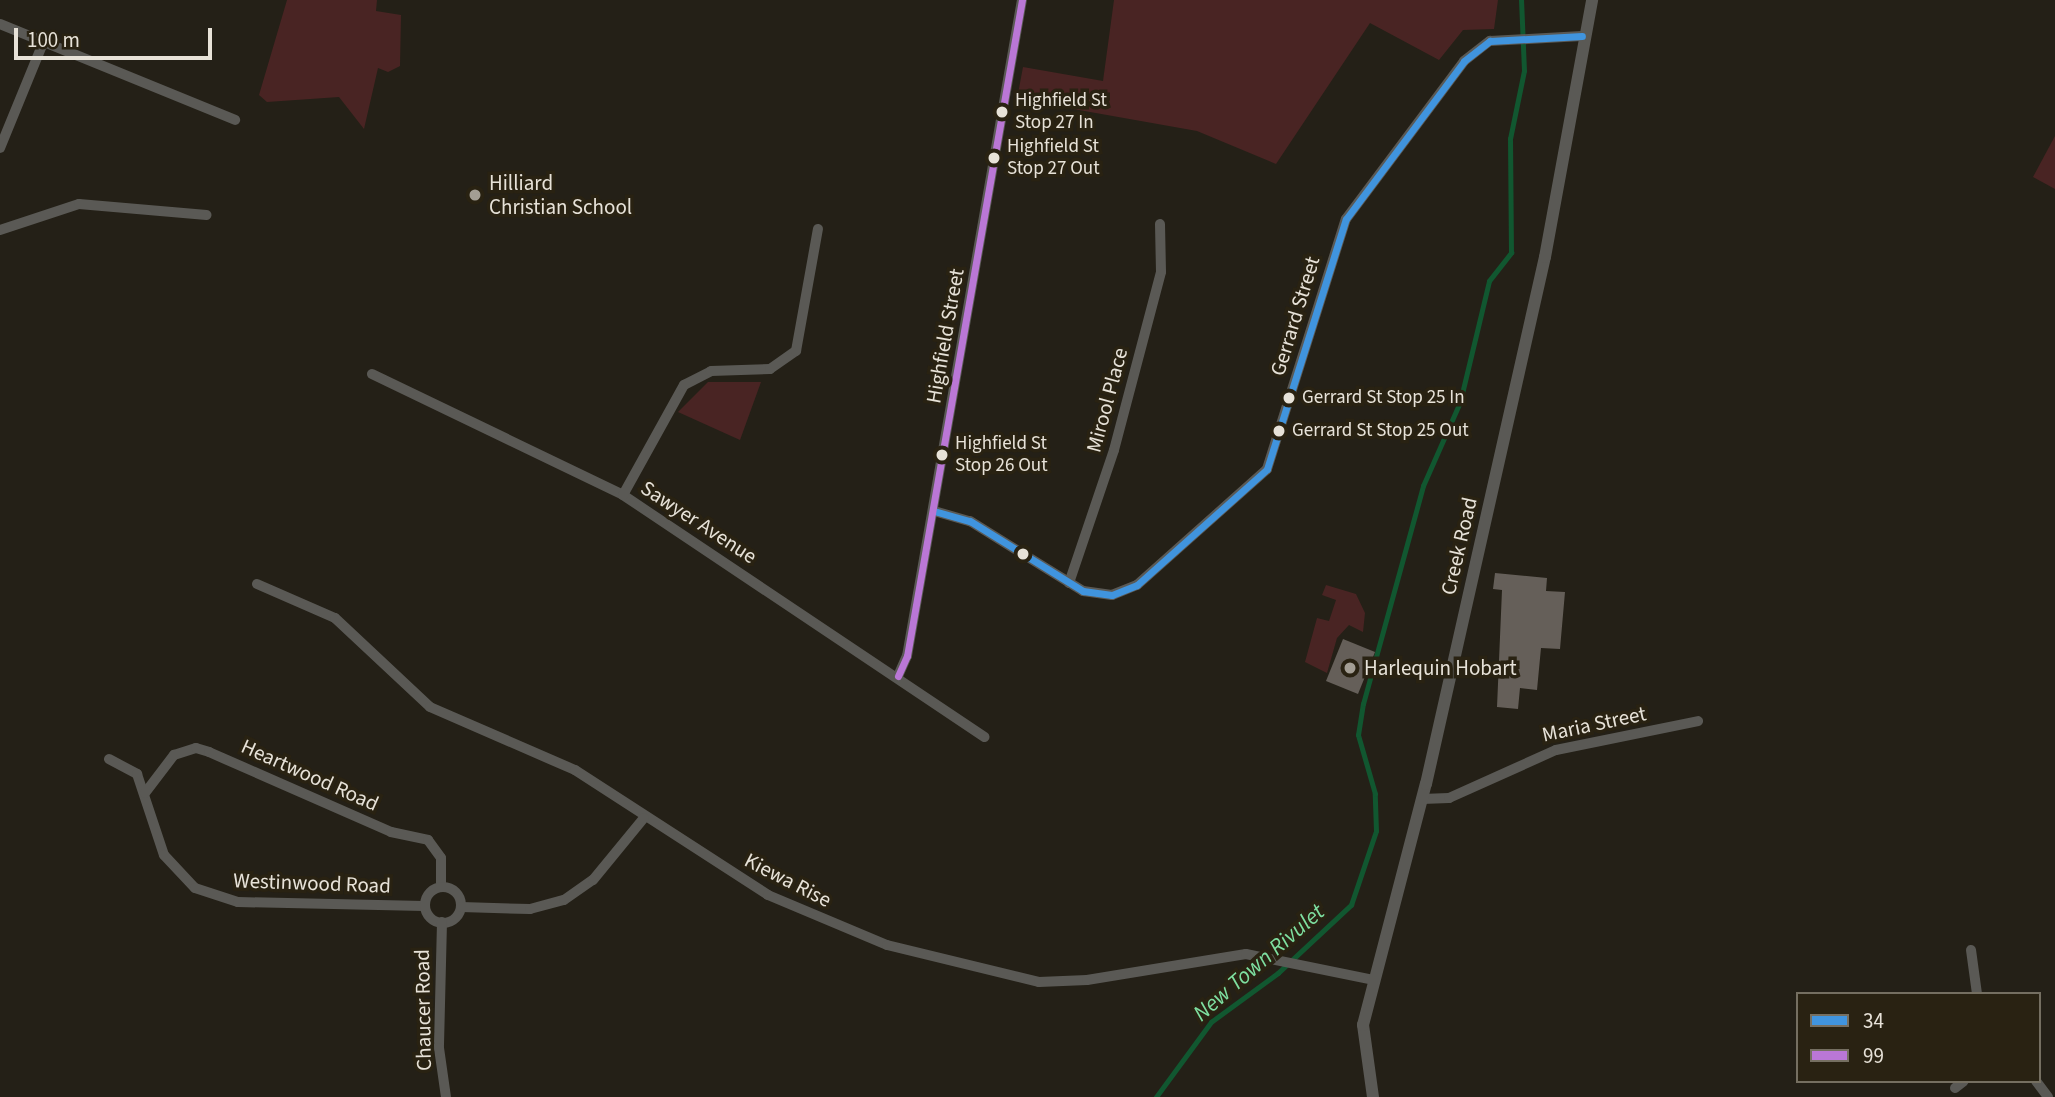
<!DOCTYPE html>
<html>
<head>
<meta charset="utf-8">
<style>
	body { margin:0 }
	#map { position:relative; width:2055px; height:1097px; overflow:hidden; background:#242017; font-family:"Source Sans 3",sans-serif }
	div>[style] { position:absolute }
	.green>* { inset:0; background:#492423 }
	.stream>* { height:4.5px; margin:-2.25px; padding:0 2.25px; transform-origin:2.25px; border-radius:2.25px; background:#115730 }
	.building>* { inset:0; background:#655f59 }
	.minor>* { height:10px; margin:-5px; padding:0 5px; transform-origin:5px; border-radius:5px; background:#5a5955 }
	.minor>.ring { margin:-5px; padding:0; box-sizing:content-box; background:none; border:10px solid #5a5955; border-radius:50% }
	.tertiary>* { height:12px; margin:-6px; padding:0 6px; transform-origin:6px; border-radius:6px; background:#5a5955 }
	.bus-1>* { height:7px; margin:-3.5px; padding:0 3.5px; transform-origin:3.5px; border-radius:3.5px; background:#4094de }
	.bus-2>* { height:7px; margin:-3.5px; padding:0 3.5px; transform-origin:3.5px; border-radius:3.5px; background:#ba77d6 }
	.dots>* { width:19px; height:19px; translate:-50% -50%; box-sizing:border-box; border:4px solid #292212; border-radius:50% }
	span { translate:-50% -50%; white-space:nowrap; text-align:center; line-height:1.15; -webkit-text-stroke:7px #292212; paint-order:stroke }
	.bus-label { font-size:19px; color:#e7e2d8 }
	.left { translate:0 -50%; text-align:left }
	.poi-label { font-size:21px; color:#e7e2d8 }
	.street-label { font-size:21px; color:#e7e2d8 }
	.water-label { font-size:23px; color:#7edfa0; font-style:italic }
	.legend { position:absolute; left:1796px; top:992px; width:245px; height:91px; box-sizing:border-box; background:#292212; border:2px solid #756f61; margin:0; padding:9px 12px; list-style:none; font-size:21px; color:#e7e2d8 }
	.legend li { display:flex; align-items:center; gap:14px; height:35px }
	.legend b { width:35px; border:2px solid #756f61 }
	.scale { position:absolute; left:14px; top:28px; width:198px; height:32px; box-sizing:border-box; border:4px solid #e7e2d8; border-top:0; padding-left:9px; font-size:21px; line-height:24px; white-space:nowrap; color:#e7e2d8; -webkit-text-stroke:5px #292212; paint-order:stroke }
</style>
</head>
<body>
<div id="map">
	<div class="green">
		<i style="clip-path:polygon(287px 0,377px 0,376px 11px,401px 15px,400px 66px,388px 72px,378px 68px,364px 129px,339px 97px,267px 102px,259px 95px)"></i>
		<i style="clip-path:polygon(1114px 0,1498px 0,1494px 29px,1463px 30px,1439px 60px,1370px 23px,1276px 164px,1197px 131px,1017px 99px,1023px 67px,1103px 81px)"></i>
		<i style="clip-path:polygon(2055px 136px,2055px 189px,2033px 177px)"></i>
		<i style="clip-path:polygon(708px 382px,761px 382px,740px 440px,678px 412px)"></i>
		<i style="clip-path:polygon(1326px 585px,1356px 594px,1365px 613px,1363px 632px,1349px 625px,1337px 638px,1327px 673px,1305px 662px,1317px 618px,1329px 621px,1336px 600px,1322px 595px)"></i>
	</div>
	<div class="stream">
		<i style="left:1156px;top:1097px;width:93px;rotate:-53.7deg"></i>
		<i style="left:1211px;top:1022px;width:83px;rotate:-36.2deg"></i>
		<i style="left:1278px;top:973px;width:100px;rotate:-43deg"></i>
		<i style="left:1351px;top:905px;width:78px;rotate:-71.3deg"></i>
		<i style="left:1376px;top:831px;width:37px;rotate:-92deg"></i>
		<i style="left:1375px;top:794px;width:61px;rotate:-106.1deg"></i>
		<i style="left:1358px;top:735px;width:31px;rotate:-81deg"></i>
		<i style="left:1363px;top:704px;width:226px;rotate:-74.6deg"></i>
		<i style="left:1423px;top:486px;width:92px;rotate:-66.2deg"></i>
		<i style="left:1460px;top:402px;width:124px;rotate:-76.5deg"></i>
		<i style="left:1489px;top:281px;width:36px;rotate:-52deg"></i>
		<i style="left:1511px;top:253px;width:114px;rotate:-90.5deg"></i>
		<i style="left:1510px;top:139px;width:69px;rotate:-78.4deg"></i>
		<i style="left:1524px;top:71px;width:71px;rotate:-92.4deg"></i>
	</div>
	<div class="building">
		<i style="clip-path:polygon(1495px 573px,1547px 578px,1546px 591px,1565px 592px,1560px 649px,1541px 648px,1537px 690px,1520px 688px,1518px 709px,1497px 707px,1502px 590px,1493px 589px)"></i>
		<i style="clip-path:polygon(1343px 639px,1375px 652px,1358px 694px,1326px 681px)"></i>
	</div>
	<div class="minor">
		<i style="left:0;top:24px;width:254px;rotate:22.2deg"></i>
		<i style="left:0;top:148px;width:113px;rotate:-67.7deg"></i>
		<i style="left:0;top:230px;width:83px;rotate:-18.2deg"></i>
		<i style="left:79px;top:204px;width:128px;rotate:4.9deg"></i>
		<i style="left:372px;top:374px;width:279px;rotate:25.7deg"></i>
		<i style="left:623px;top:495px;width:435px;rotate:33.8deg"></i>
		<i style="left:623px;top:495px;width:126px;rotate:-61deg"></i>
		<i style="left:684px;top:385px;width:30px;rotate:-27deg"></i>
		<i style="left:711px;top:371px;width:59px;rotate:-1.9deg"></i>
		<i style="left:770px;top:369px;width:32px;rotate:-35deg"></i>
		<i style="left:796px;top:351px;width:124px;rotate:-79.8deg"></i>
		<i style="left:934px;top:511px;width:37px;rotate:16deg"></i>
		<i style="left:970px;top:521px;width:133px;rotate:31.8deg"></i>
		<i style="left:1083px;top:591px;width:29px;rotate:8deg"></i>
		<i style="left:1112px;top:595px;width:27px;rotate:-22deg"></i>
		<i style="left:1137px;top:585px;width:174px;rotate:-41.7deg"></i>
		<i style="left:1267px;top:469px;width:262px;rotate:-72.5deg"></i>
		<i style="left:1346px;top:219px;width:197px;rotate:-53.2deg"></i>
		<i style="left:1464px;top:61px;width:33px;rotate:-38deg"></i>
		<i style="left:1490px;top:41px;width:92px;rotate:-3.1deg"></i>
		<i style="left:1069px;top:583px;width:140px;rotate:-71.3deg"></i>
		<i style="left:1114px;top:450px;width:184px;rotate:-75.2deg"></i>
		<i style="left:1161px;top:272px;width:48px;rotate:-91.2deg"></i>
		<i style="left:257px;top:584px;width:85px;rotate:23.6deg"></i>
		<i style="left:335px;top:618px;width:130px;rotate:43.1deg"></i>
		<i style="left:430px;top:707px;width:158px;rotate:23.5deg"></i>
		<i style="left:575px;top:770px;width:230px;rotate:32.9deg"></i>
		<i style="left:768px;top:895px;width:129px;rotate:22.8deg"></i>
		<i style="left:887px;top:945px;width:156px;rotate:13.7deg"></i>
		<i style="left:1039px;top:982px;width:48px;rotate:-2.4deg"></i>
		<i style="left:1087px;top:980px;width:161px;rotate:-9.3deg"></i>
		<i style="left:1246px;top:954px;width:131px;rotate:11.5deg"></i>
		<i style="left:898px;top:676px;width:22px;rotate:-66deg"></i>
		<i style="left:907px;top:656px;width:666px;rotate:-80.06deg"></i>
		<i style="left:109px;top:759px;width:32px;rotate:28deg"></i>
		<i style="left:137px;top:774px;width:85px;rotate:71.6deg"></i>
		<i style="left:164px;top:855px;width:45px;rotate:46.8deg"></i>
		<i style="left:195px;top:888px;width:45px;rotate:18deg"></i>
		<i style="left:238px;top:902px;width:186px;rotate:1.2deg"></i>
		<i style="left:145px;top:793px;width:48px;rotate:-52.7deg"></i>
		<i style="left:174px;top:755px;width:23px;rotate:-18deg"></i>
		<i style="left:196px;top:748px;width:14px;rotate:17deg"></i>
		<i style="left:209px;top:752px;width:199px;rotate:23.7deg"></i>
		<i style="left:391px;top:832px;width:38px;rotate:12deg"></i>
		<i style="left:428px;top:840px;width:22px;rotate:54deg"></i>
		<i style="left:441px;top:858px;width:29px;rotate:90deg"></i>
		<i style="left:1422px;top:799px;width:27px;rotate:-2deg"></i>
		<i style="left:1449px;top:798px;width:117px;rotate:-24.2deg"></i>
		<i style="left:1556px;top:750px;width:145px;rotate:-11.5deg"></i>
		<i class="ring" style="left:425px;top:887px;width:26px;height:26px"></i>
		<i style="left:461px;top:907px;width:69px;rotate:1.7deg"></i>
		<i style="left:530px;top:909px;width:35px;rotate:-15deg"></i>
		<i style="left:564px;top:900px;width:35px;rotate:-35deg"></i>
		<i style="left:593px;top:880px;width:80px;rotate:-50.6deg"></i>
		<i style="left:442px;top:922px;width:126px;rotate:91.4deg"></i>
		<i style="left:439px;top:1048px;width:49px;rotate:81.9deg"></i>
		<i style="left:1971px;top:950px;width:44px;rotate:82.2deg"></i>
		<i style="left:2036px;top:1081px;width:20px;rotate:53deg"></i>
		<i style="left:1955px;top:1088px;width:11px;rotate:-38deg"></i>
	</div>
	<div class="tertiary">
		<i style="left:1373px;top:1097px;width:73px;rotate:-97.9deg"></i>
		<i style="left:1363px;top:1025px;width:249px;rotate:-75.4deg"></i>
		<i style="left:1426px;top:784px;width:540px;rotate:-77.28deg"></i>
		<i style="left:1545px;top:257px;width:261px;rotate:-79.6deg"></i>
	</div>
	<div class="bus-1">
		<i style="left:934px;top:511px;width:37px;rotate:16deg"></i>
		<i style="left:970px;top:521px;width:133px;rotate:31.8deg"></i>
		<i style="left:1083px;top:591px;width:29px;rotate:8deg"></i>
		<i style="left:1112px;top:595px;width:27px;rotate:-22deg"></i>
		<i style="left:1137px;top:585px;width:174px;rotate:-41.7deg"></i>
		<i style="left:1267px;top:469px;width:262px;rotate:-72.5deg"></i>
		<i style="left:1346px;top:219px;width:197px;rotate:-53.2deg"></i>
		<i style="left:1464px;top:61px;width:33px;rotate:-38deg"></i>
		<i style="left:1490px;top:41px;width:92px;rotate:-3.1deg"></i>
	</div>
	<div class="bus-2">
		<i style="left:898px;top:676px;width:22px;rotate:-66deg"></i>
		<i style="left:907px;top:656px;width:666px;rotate:-80.06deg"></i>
	</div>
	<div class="dots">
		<i style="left:1002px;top:112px;background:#e7e2d8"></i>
		<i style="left:994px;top:158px;background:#e7e2d8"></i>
		<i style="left:475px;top:195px;background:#a39e94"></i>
		<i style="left:1289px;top:398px;background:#e7e2d8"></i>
		<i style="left:1279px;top:431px;background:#e7e2d8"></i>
		<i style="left:942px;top:455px;background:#e7e2d8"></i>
		<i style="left:1023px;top:554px;background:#e7e2d8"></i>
		<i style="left:1350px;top:668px;background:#a39e94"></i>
	</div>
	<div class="bus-label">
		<span class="left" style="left:1015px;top:112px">Highfield St<br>Stop 27 In</span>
		<span class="left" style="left:1007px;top:158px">Highfield St<br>Stop 27 Out</span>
		<span class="left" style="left:1302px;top:398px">Gerrard St Stop 25 In</span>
		<span class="left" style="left:1292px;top:431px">Gerrard St Stop 25 Out</span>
		<span class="left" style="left:955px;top:455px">Highfield St<br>Stop 26 Out</span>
	</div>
	<div class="poi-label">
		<span class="left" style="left:489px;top:195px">Hilliard<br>Christian School</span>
		<span class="left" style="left:1364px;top:668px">Harlequin Hobart</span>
	</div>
	<div class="street-label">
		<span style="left:1295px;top:316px;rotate:-73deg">Gerrard Street</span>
		<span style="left:945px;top:336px;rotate:-80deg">Highfield Street</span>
		<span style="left:1107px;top:400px;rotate:-75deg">Mirool Place</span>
		<span style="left:699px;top:522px;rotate:33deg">Sawyer Avenue</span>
		<span style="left:1459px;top:546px;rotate:-77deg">Creek Road</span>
		<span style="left:1594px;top:724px;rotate:-12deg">Maria Street</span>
		<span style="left:310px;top:775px;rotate:24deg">Heartwood Road</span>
		<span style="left:788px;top:880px;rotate:27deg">Kiewa Rise</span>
		<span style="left:312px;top:883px;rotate:2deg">Westinwood Road</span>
		<span style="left:423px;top:1010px;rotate:-91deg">Chaucer Road</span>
	</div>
	<div class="water-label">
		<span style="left:1259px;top:963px;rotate:-41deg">New Town Rivulet</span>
	</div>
	<ul class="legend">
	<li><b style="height:9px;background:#4094de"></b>34</li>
	<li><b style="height:9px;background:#ba77d6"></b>99</li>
	</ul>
	<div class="scale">100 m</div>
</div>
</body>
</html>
